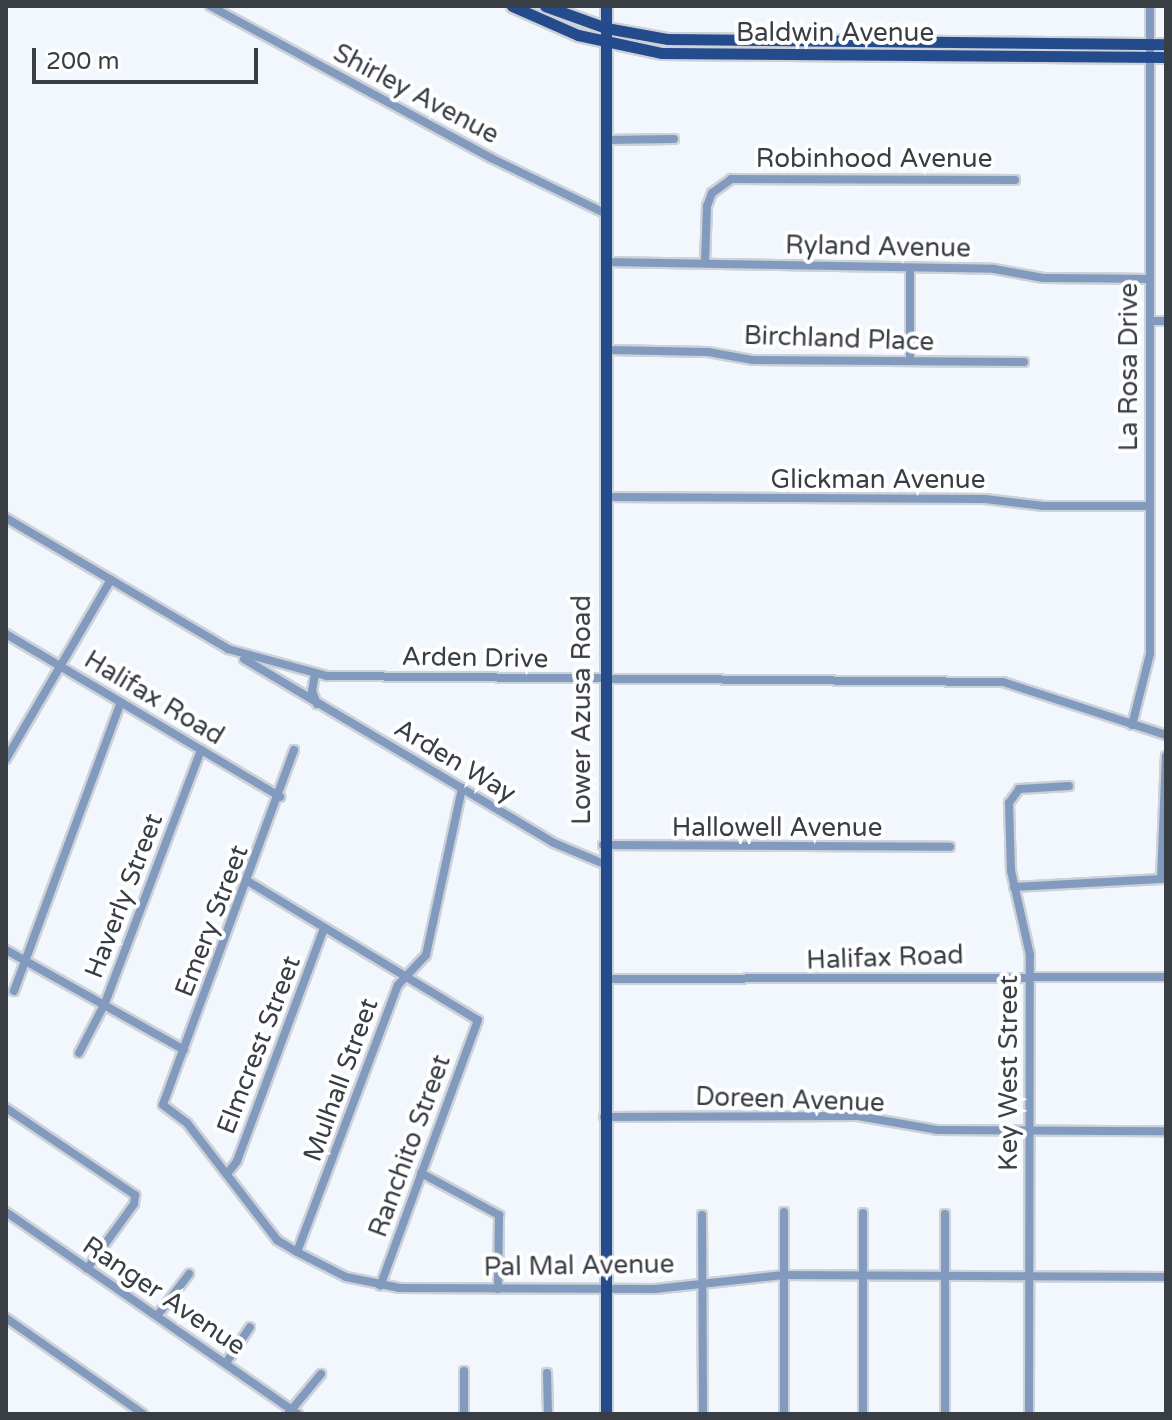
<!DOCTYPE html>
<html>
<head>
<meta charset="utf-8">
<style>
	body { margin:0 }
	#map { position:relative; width:1172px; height:1420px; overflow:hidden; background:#f2f7fd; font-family:"Varela Round",sans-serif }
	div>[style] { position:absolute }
	.roads { filter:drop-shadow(2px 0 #cdd2d8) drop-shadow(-2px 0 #cdd2d8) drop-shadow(0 2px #cdd2d8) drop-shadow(0 -2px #cdd2d8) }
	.minor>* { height:8px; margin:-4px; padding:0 4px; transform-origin:4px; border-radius:4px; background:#839abf }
	.major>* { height:11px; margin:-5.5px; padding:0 5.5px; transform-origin:5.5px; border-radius:5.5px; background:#244b8c }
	span { translate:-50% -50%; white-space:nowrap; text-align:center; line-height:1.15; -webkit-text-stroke:8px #fff; paint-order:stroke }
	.street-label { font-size:26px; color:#393d44 }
	.frame { position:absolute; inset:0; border:8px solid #393d44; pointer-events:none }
	.scale { position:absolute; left:32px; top:48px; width:226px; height:36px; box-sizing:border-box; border:4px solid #393d44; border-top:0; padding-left:10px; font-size:24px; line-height:28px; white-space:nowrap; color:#393d44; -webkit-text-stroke:6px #fff; paint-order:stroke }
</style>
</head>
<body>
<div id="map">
	<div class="roads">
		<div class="minor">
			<i style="left:210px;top:6px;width:319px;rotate:28.4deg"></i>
			<i style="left:491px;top:158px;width:127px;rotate:25.8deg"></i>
			<i style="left:605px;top:140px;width:69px;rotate:-0.8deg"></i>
			<i style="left:606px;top:262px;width:388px;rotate:1deg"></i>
			<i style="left:994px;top:269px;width:50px;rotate:10.4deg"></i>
			<i style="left:1043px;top:278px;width:106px;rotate:0.5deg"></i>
			<i style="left:705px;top:263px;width:57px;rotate:-88deg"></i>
			<i style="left:707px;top:206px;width:14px;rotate:-69deg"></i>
			<i style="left:712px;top:193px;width:24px;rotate:-36deg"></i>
			<i style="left:731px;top:179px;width:284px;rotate:0.2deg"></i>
			<i style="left:910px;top:268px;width:93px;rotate:90deg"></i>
			<i style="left:1150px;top:321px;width:16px"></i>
			<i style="left:607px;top:350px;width:101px;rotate:1.1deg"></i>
			<i style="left:708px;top:352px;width:46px;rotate:10.1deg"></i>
			<i style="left:753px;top:360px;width:271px;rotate:0.4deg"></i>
			<i style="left:606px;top:497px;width:379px;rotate:0.3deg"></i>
			<i style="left:985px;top:499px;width:59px;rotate:6.8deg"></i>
			<i style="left:1044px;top:506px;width:105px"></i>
			<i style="left:6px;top:518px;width:258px;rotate:30.5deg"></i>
			<i style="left:228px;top:649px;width:103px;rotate:15.3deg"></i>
			<i style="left:327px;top:676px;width:676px;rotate:0.51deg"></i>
			<i style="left:1003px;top:682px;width:171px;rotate:18deg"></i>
			<i style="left:6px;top:634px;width:319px;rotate:30.7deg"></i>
			<i style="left:244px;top:659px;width:360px;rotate:30.7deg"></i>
			<i style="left:554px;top:843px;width:54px;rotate:22.8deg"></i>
			<i style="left:315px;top:673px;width:18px;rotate:99deg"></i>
			<i style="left:312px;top:691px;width:14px;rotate:69deg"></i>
			<i style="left:1132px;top:725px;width:73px;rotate:-75.8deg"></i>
			<i style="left:1150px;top:654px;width:648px;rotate:-90deg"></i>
			<i style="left:294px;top:750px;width:378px;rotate:110.3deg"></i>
			<i style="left:163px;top:1105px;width:30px;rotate:37deg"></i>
			<i style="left:187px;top:1123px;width:148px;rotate:52.4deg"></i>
			<i style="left:277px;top:1240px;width:23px;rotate:31deg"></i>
			<i style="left:297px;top:1252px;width:55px;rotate:27deg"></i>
			<i style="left:346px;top:1277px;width:55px;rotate:11.5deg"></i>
			<i style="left:400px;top:1288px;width:255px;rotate:0.2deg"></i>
			<i style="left:655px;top:1289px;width:129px;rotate:-6.2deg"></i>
			<i style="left:783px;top:1275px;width:383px;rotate:0.3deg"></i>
			<i style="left:6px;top:759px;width:208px;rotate:-59.7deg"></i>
			<i style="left:603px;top:845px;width:347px;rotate:0.3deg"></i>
			<i style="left:249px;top:882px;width:267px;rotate:31.1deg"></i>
			<i style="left:478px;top:1020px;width:283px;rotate:110.2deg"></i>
			<i style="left:1014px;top:887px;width:147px;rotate:-3.1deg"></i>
			<i style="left:1161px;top:879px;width:123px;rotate:-87.7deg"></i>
			<i style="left:6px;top:950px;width:204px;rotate:29.3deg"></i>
			<i style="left:606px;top:979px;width:560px;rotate:-0.2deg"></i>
			<i style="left:14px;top:991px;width:308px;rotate:-69.7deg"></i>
			<i style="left:79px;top:1053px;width:56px;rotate:-62.5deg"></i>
			<i style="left:105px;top:1003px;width:271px;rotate:-69.2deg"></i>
			<i style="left:6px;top:1108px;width:156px;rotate:34deg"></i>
			<i style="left:135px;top:1195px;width:9px;rotate:96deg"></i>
			<i style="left:134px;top:1204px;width:80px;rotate:125.9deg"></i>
			<i style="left:604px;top:1117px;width:254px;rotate:-0.2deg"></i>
			<i style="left:858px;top:1116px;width:80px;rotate:10deg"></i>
			<i style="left:937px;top:1130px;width:229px;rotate:0.3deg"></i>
			<i style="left:421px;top:1173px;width:89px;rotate:28.3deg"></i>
			<i style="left:499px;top:1215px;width:74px;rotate:90.8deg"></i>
			<i style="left:227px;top:1174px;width:16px;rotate:-52deg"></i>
			<i style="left:237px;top:1161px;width:249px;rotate:-69.5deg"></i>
			<i style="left:6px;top:1212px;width:355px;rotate:34.7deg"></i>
			<i style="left:945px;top:1214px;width:200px;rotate:90deg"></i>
			<i style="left:702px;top:1215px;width:199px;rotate:89.7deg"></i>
			<i style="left:297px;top:1252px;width:285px;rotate:-69.3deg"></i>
			<i style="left:398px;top:985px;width:41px;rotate:-47deg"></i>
			<i style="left:426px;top:955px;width:171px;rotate:-77.8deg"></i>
			<i style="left:157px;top:1316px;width:53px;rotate:-52.7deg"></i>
			<i style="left:6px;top:1318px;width:167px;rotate:35deg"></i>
			<i style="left:226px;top:1363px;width:43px;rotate:-56.3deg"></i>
			<i style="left:464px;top:1371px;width:43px;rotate:90deg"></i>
			<i style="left:547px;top:1373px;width:41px;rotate:88.6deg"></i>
			<i style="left:288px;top:1414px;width:52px;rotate:-50.5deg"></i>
			<i style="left:784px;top:1414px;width:202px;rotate:-90deg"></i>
			<i style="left:863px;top:1414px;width:201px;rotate:-90deg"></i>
			<i style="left:1029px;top:1414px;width:459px;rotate:-89.9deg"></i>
			<i style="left:1030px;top:955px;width:86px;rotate:-102.7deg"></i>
			<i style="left:1011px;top:871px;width:68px;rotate:-91.7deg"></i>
			<i style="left:1009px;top:803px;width:17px;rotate:-54deg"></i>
			<i style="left:1019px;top:789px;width:50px;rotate:-3.4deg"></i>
		</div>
		<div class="major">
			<i style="left:512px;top:6px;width:72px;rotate:23.7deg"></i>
			<i style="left:578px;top:35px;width:86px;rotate:12.1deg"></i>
			<i style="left:662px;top:53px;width:504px;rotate:0.45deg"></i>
			<i style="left:545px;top:6px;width:65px;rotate:19.8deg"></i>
			<i style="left:606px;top:28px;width:63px;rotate:10.1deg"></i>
			<i style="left:668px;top:39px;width:498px;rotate:0.6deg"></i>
			<i style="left:606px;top:1414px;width:1408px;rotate:-90deg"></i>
		</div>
	</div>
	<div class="street-label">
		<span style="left:835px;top:33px">Baldwin Avenue</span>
		<span style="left:416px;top:94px;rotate:28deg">Shirley Avenue</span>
		<span style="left:874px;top:159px">Robinhood Avenue</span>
		<span style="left:878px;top:247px;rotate:1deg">Ryland Avenue</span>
		<span style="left:839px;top:339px;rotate:2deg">Birchland Place</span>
		<span style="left:1129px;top:367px;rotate:-90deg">La Rosa Drive</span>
		<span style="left:878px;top:480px">Glickman Avenue</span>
		<span style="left:475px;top:658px;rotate:1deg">Arden Drive</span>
		<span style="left:154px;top:698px;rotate:31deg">Halifax Road</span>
		<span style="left:582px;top:710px;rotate:-90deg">Lower Azusa Road</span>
		<span style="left:455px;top:761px;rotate:31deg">Arden Way</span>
		<span style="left:777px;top:828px">Hallowell Avenue</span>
		<span style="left:124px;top:896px;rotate:-69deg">Haverly Street</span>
		<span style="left:212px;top:921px;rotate:-69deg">Emery Street</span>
		<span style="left:885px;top:958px;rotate:-2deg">Halifax Road</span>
		<span style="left:259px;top:1045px;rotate:-69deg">Elmcrest Street</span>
		<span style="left:1009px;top:1073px;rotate:-90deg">Key West Street</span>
		<span style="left:341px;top:1080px;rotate:-70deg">Mulhall Street</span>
		<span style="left:790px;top:1100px;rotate:2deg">Doreen Avenue</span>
		<span style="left:410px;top:1146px;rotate:-70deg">Ranchito Street</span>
		<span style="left:579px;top:1266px;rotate:-1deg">Pal Mal Avenue</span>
		<span style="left:164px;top:1296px;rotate:34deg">Ranger Avenue</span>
	</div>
	<div class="frame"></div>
	<div class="scale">200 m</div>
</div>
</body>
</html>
